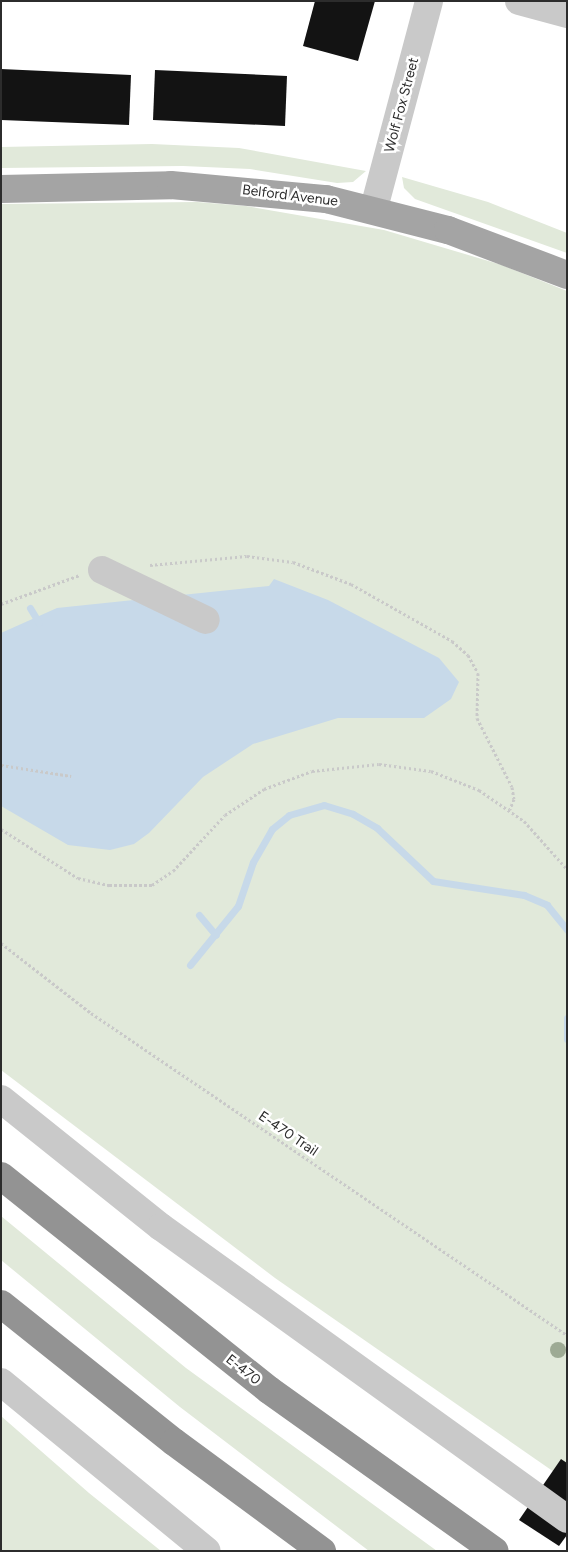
<!DOCTYPE html>
<html>
<head>
<meta charset="utf-8">
<style>
	body { margin:0 }
	#map { position:relative; width:568px; height:1552px; overflow:hidden; background:#fff; font-family:Figtree,sans-serif }
	div>[style] { position:absolute }
	.green>* { inset:0; background:#e1e9da }
	.water>* { inset:0; background:#c7d9e9 }
	.stream>* { height:7px; margin:-3.5px; padding:0 3.5px; transform-origin:3.5px; border-radius:3.5px; background:#c7d9e9 }
	.building>* { inset:0; background:#131313 }
	.path>* { height:3px; margin-top:-1.5px; transform-origin:0; background:repeating-linear-gradient(90deg,#c9c9c9 0 2.5px,transparent 0 5px) }
	.minor>* { height:28px; margin:-14px; padding:0 14px; transform-origin:14px; border-radius:14px; background:#c9c9c9 }
	.major>* { height:28px; margin:-14px; padding:0 14px; transform-origin:14px; border-radius:14px; background:#a4a4a4 }
	.highway>* { height:28px; margin:-14px; padding:0 14px; transform-origin:14px; border-radius:14px; background:#939393 }
	.trees>* { width:16px; height:16px; margin:-8px; border-radius:50%; background:#9daa94 }
	span { translate:-50% -50%; white-space:nowrap; text-align:center; line-height:1.15; -webkit-text-stroke:5px #fff; paint-order:stroke }
	.street-label { font-size:14px; color:#2c2c2c }
	.frame { position:absolute; inset:0; border:2px solid #2c2c2c; pointer-events:none }
</style>
</head>
<body>
<div id="map">
	<div class="green">
		<i style="clip-path:polygon(152px 144px,239px 148px,366px 171px,353px 182px,337px 183px,250px 169px,183px 166px,1px 168px,1px 147px)"></i>
		<i style="clip-path:polygon(402px 177px,488px 202px,567px 233px,567px 253px,415px 199px,404px 188px)"></i>
		<i style="clip-path:polygon(197px 202px,246px 206px,384px 230px,502px 265px,567px 291px,567px 1481px,275px 1278px,1px 1070px,1px 204px)"></i>
		<i style="clip-path:polygon(1px 1216px,186px 1368px,437px 1551px,369px 1551px,180px 1407px,1px 1260px)"></i>
		<i style="clip-path:polygon(1px 1416px,89px 1493px,161px 1551px,1px 1551px)"></i>
	</div>
	<div class="water">
		<i style="clip-path:polygon(274px 579px,328px 600px,439px 658px,459px 682px,451px 699px,424px 718px,338px 718px,253px 744px,203px 777px,149px 833px,134px 844px,110px 850px,68px 845px,1px 806px,1px 633px,57px 608px,269px 586px)"></i>
	</div>
	<div class="stream">
		<i style="left:30px;top:608px;width:17px;rotate:59deg"></i>
		<i style="left:199px;top:915px;width:26px;rotate:50deg"></i>
		<i style="left:190px;top:965px;width:76px;rotate:-50.9deg"></i>
		<i style="left:238px;top:906px;width:46px;rotate:-71.2deg"></i>
		<i style="left:253px;top:862px;width:38px;rotate:-60deg"></i>
		<i style="left:272px;top:829px;width:22px;rotate:-39deg"></i>
		<i style="left:289px;top:815px;width:36px;rotate:-16deg"></i>
		<i style="left:324px;top:805px;width:30px;rotate:17deg"></i>
		<i style="left:353px;top:814px;width:28px;rotate:30deg"></i>
		<i style="left:377px;top:828px;width:77px;rotate:43.4deg"></i>
		<i style="left:433px;top:881px;width:92px;rotate:8.7deg"></i>
		<i style="left:524px;top:895px;width:25px;rotate:23deg"></i>
		<i style="left:547px;top:905px;width:32px;rotate:51deg"></i>
		<i style="left:567px;top:1018px;width:21px;rotate:90deg"></i>
	</div>
	<div class="building">
		<i style="clip-path:polygon(315px 1px,375px 1px,358px 61px,303px 46px)"></i>
		<i style="clip-path:polygon(1px 69px,131px 75px,129px 125px,1px 120px)"></i>
		<i style="clip-path:polygon(155px 70px,287px 76px,285px 126px,153px 120px)"></i>
		<i style="clip-path:polygon(561px 1459px,567px 1463px,567px 1535px,559px 1546px,519px 1520px)"></i>
	</div>
	<div class="path">
		<i style="left:150px;top:565px;width:97px;rotate:-5.3deg"></i>
		<i style="left:247px;top:556px;width:46px;rotate:7.4deg"></i>
		<i style="left:293px;top:562px;width:62px;rotate:20.8deg"></i>
		<i style="left:351px;top:584px;width:116px;rotate:29.4deg"></i>
		<i style="left:452px;top:641px;width:21px;rotate:41deg"></i>
		<i style="left:468px;top:655px;width:21px;rotate:61deg"></i>
		<i style="left:478px;top:673px;width:45px;rotate:91.3deg"></i>
		<i style="left:477px;top:718px;width:77px;rotate:63.1deg"></i>
		<i style="left:512px;top:787px;width:12px;rotate:81deg"></i>
		<i style="left:514px;top:799px;width:11px;rotate:112deg"></i>
		<i style="left:1px;top:604px;width:84px;rotate:-20.2deg"></i>
		<i style="left:1px;top:765px;width:71px;rotate:8.9deg"></i>
		<i style="left:1px;top:829px;width:91px;rotate:32.5deg"></i>
		<i style="left:78px;top:878px;width:32px;rotate:13deg"></i>
		<i style="left:109px;top:885px;width:43px"></i>
		<i style="left:152px;top:885px;width:25px;rotate:-34deg"></i>
		<i style="left:173px;top:871px;width:76px;rotate:-47.1deg"></i>
		<i style="left:225px;top:815px;width:47px;rotate:-33.7deg"></i>
		<i style="left:264px;top:789px;width:51px;rotate:-20.6deg"></i>
		<i style="left:312px;top:771px;width:67px;rotate:-6deg"></i>
		<i style="left:379px;top:764px;width:52px;rotate:7.7deg"></i>
		<i style="left:431px;top:771px;width:52px;rotate:21.6deg"></i>
		<i style="left:479px;top:790px;width:55px;rotate:34.6deg"></i>
		<i style="left:524px;top:821px;width:64px;rotate:48.1deg"></i>
		<i style="left:1px;top:943px;width:114px;rotate:37.9deg"></i>
		<i style="left:91px;top:1013px;width:575px;rotate:34.08deg"></i>
	</div>
	<div class="minor">
		<i style="left:519px;top:1px;width:50px;rotate:15.2deg"></i>
		<i style="left:374px;top:208px;width:214px;rotate:-75.1deg"></i>
		<i style="left:102px;top:570px;width:115px;rotate:25.7deg"></i>
		<i style="left:1px;top:1099px;width:205px;rotate:38.7deg"></i>
		<i style="left:161px;top:1227px;width:500px;rotate:35.72deg"></i>
		<i style="left:1px;top:1382px;width:266px;rotate:39.4deg"></i>
	</div>
	<div class="major">
		<i style="left:1px;top:189px;width:170px;rotate:-1.3deg"></i>
		<i style="left:171px;top:185px;width:156px;rotate:5.2deg"></i>
		<i style="left:326px;top:199px;width:126px;rotate:14.3deg"></i>
		<i style="left:448px;top:230px;width:127px;rotate:20.7deg"></i>
	</div>
	<div class="highway">
		<i style="left:1px;top:1176px;width:343px;rotate:38.6deg"></i>
		<i style="left:269px;top:1390px;width:277px;rotate:35.5deg"></i>
		<i style="left:1px;top:1304px;width:221px;rotate:38.6deg"></i>
		<i style="left:174px;top:1442px;width:184px;rotate:36.4deg"></i>
	</div>
	<div class="trees">
		<i style="left:558px;top:1350px"></i>
	</div>
	<div class="street-label">
		<span style="left:402px;top:105px;rotate:-75deg">Wolf Fox Street</span>
		<span style="left:290px;top:196px;rotate:7deg">Belford Avenue</span>
		<span style="left:288px;top:1134px;rotate:34deg">E-470 Trail</span>
		<span style="left:243px;top:1370px;rotate:38deg">E-470</span>
	</div>
	<div class="frame"></div>
</div>
</body>
</html>
